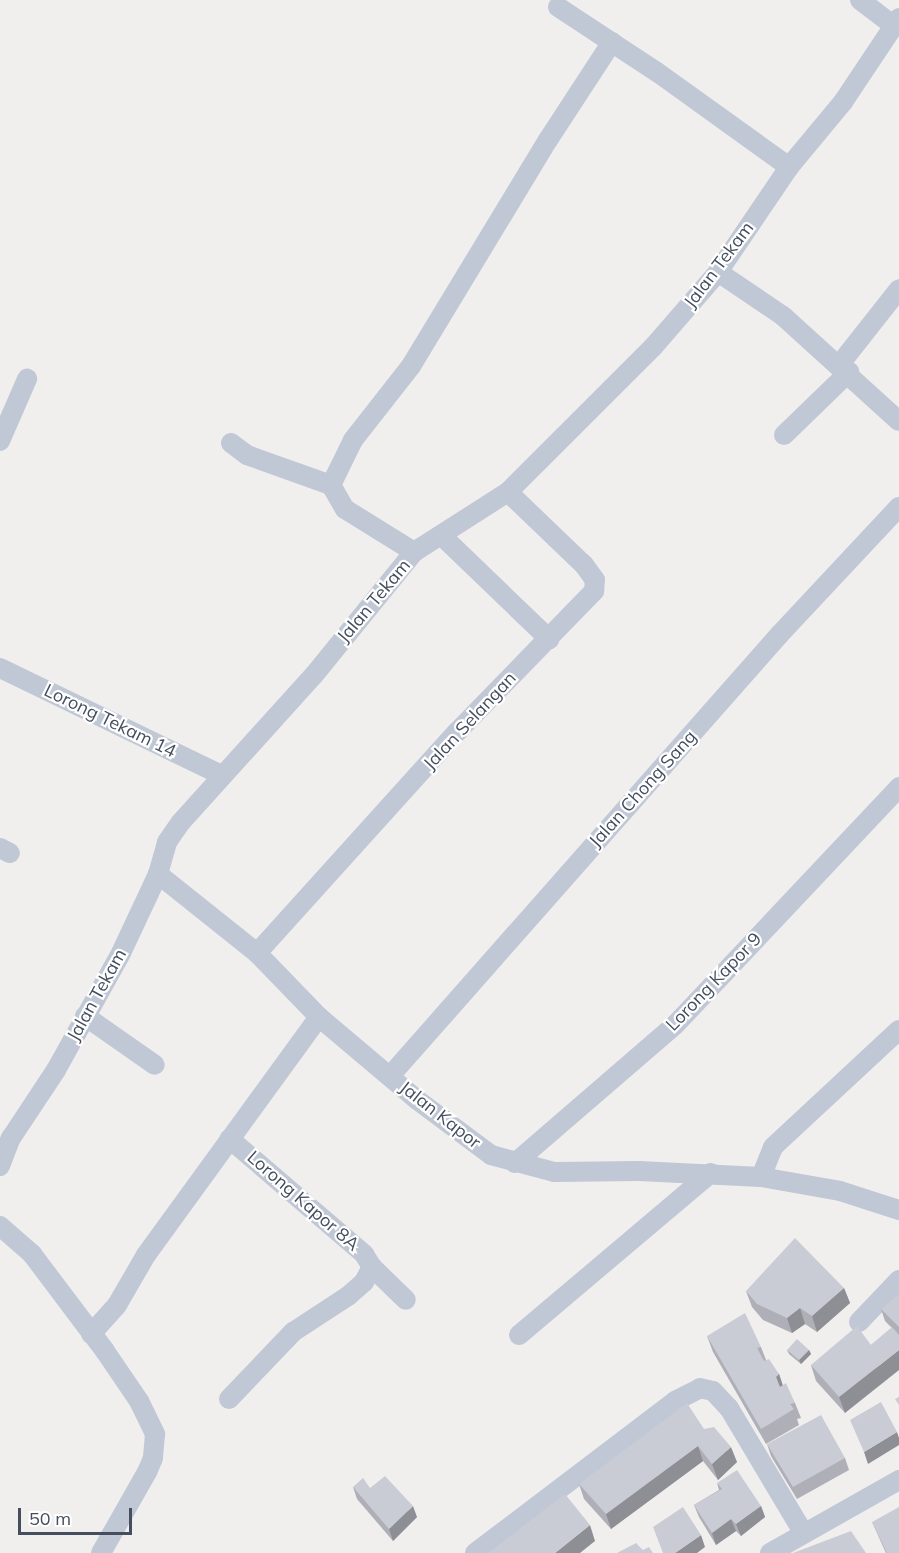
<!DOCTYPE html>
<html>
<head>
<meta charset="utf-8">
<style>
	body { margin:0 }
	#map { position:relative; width:899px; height:1553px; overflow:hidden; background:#f1efee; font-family:Mulish,sans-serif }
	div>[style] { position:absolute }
	.minor>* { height:20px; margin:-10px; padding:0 10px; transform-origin:10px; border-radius:10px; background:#c0c8d5 }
	.wall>* { inset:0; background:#aeafb7 }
	.shaded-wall>* { inset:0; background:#8d8f95 }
	.building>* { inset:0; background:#caccd5 }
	span { translate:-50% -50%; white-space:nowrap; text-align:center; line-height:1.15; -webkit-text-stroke:4.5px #fff; paint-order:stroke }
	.street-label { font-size:18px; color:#444e5e }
	.scale { position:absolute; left:18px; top:1508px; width:114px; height:27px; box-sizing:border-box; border:3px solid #444e5e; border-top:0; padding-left:8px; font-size:18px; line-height:21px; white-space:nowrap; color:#444e5e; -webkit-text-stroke:4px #fff; paint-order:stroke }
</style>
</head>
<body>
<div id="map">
	<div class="minor">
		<i style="left:860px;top:0;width:43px;rotate:37.4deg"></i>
		<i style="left:558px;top:7px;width:118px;rotate:33.3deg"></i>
		<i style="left:657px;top:72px;width:163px;rotate:35.7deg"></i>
		<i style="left:718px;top:272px;width:78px;rotate:34.1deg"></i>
		<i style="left:783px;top:316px;width:156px;rotate:42.2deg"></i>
		<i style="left:840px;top:364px;width:95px;rotate:-51.8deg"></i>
		<i style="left:784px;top:435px;width:91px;rotate:-44.1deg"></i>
		<i style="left:0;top:441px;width:68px;rotate:-66.5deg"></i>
		<i style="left:231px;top:443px;width:20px;rotate:37deg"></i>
		<i style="left:247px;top:455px;width:89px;rotate:19.7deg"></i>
		<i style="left:331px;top:485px;width:28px;rotate:60deg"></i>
		<i style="left:345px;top:509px;width:81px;rotate:31.9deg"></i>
		<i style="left:331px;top:485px;width:50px;rotate:-63.9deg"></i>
		<i style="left:353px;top:440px;width:94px;rotate:-51.9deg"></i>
		<i style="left:411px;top:366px;width:264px;rotate:-58.8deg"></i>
		<i style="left:548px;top:140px;width:117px;rotate:-56.9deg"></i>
		<i style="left:442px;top:536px;width:149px;rotate:43.9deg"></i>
		<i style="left:0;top:668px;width:246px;rotate:25.8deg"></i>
		<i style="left:0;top:848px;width:11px;rotate:27deg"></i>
		<i style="left:158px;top:874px;width:127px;rotate:38.6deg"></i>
		<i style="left:257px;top:953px;width:89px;rotate:45.9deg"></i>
		<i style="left:319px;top:1017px;width:127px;rotate:40.2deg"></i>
		<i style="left:416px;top:1099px;width:94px;rotate:36.7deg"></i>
		<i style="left:491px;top:1155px;width:65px;rotate:15.1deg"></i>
		<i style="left:554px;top:1172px;width:85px;rotate:-0.7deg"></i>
		<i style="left:639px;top:1171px;width:122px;rotate:2.8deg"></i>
		<i style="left:761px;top:1177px;width:80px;rotate:10deg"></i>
		<i style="left:840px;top:1191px;width:62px;rotate:17.9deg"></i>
		<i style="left:257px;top:953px;width:298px;rotate:-47.9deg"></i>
		<i style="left:457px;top:732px;width:197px;rotate:-45.8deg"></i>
		<i style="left:594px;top:591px;width:11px;rotate:-85deg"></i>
		<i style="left:595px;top:580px;width:19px;rotate:-126deg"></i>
		<i style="left:584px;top:565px;width:105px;rotate:-136.2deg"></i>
		<i style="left:85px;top:1016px;width:85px;rotate:35deg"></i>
		<i style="left:390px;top:1076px;width:589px;rotate:-48.58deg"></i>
		<i style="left:780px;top:634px;width:174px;rotate:-46.9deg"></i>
		<i style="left:515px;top:1163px;width:211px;rotate:-40.8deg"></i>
		<i style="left:675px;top:1025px;width:327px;rotate:-46.7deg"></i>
		<i style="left:0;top:1166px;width:30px;rotate:-69deg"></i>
		<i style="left:11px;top:1138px;width:82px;rotate:-56.5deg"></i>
		<i style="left:56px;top:1070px;width:134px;rotate:-60.9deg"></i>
		<i style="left:121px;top:953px;width:87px;rotate:-64.9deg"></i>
		<i style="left:158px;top:874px;width:33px;rotate:-74deg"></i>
		<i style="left:167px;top:842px;width:24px;rotate:-55deg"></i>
		<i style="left:181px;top:822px;width:198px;rotate:-47.9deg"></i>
		<i style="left:314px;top:675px;width:159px;rotate:-50.9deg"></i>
		<i style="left:414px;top:552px;width:112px;rotate:-32.6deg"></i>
		<i style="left:508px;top:492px;width:206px;rotate:-45deg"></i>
		<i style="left:654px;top:346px;width:98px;rotate:-49.1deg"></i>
		<i style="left:718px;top:272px;width:127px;rotate:-55.9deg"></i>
		<i style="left:789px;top:167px;width:85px;rotate:-50.3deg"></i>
		<i style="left:843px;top:102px;width:101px;rotate:-56.3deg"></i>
		<i style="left:761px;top:1177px;width:32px;rotate:-68deg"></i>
		<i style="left:773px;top:1147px;width:172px;rotate:-42.9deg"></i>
		<i style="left:0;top:1226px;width:43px;rotate:41.2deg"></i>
		<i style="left:32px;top:1254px;width:121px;rotate:53deg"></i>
		<i style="left:105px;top:1351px;width:60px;rotate:55.8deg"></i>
		<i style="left:139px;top:1401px;width:37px;rotate:64deg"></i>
		<i style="left:155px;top:1434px;width:24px;rotate:95deg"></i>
		<i style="left:153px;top:1458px;width:15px;rotate:113deg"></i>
		<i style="left:147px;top:1472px;width:93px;rotate:119.6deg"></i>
		<i style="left:372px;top:1267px;width:47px;rotate:44.1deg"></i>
		<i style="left:859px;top:1322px;width:58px;rotate:-46.4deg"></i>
		<i style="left:91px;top:1334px;width:39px;rotate:-48deg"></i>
		<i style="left:117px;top:1305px;width:58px;rotate:-59.9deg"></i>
		<i style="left:146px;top:1255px;width:294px;rotate:-54deg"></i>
		<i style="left:519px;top:1335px;width:251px;rotate:-40.2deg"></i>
		<i style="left:229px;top:1399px;width:93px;rotate:-46.3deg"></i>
		<i style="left:293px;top:1332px;width:66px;rotate:-33.2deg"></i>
		<i style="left:348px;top:1296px;width:21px;rotate:-41deg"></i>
		<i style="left:364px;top:1282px;width:17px;rotate:-62deg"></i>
		<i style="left:372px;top:1267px;width:15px;rotate:-122deg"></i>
		<i style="left:364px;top:1254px;width:177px;rotate:-139.4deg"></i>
		<i style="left:475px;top:1553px;width:251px;rotate:-37.2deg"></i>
		<i style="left:675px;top:1401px;width:28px;rotate:-27deg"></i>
		<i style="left:700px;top:1388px;width:13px;rotate:13deg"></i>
		<i style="left:713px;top:1391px;width:23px;rotate:47deg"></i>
		<i style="left:729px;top:1408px;width:144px;rotate:59.2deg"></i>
		<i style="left:770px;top:1553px;width:148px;rotate:-29.5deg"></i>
	</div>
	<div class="wall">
		<i style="clip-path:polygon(844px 1288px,850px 1303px,817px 1332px,805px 1324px,792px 1333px,763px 1320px,752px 1307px,746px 1291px)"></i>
		<i style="clip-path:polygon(899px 1293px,899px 1335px,845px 1413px,816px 1381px,811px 1365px,871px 1345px,892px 1328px,885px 1321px,881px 1309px)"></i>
		<i style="clip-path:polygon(707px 1336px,761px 1347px,766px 1360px,779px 1374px,783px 1385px,795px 1403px,801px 1418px,797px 1419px,799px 1425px,766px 1444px,713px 1352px)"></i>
		<i style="clip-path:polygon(787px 1350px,809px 1350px,811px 1354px,801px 1364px,789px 1354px)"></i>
		<i style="clip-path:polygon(704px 1429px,737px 1462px,718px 1480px,703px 1461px,611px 1529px,584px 1499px,579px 1484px)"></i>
		<i style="clip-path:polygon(767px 1444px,845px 1458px,849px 1470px,797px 1499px,771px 1456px)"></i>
		<i style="clip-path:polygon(717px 1483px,761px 1506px,765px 1517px,741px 1536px,736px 1531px,716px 1545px,699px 1517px,694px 1505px,719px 1490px)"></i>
		<i style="clip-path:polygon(353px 1487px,370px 1488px,417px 1517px,393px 1541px,357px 1499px)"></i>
		<i style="clip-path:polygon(872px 1522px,899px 1553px,886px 1553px)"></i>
	</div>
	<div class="shaded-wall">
		<i style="clip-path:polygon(844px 1288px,850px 1303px,817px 1332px,812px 1316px)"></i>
		<i style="clip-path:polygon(800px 1308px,805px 1324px,792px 1333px,787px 1318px)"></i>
		<i style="clip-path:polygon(809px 1350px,811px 1354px,801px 1364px,799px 1360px)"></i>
		<i style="clip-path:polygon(899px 1350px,899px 1370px,845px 1413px,839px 1397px)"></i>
		<i style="clip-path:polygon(779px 1374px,784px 1390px,782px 1393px,776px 1377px)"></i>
		<i style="clip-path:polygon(897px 1432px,899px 1438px,899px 1445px,868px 1464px,864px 1452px)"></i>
		<i style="clip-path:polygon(698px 1446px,703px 1461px,611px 1529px,606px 1514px)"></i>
		<i style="clip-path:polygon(731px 1447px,737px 1462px,718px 1480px,712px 1464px)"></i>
		<i style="clip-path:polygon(413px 1506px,417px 1517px,393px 1541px,389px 1529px)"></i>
		<i style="clip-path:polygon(761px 1506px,765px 1517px,741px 1536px,736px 1524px)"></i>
		<i style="clip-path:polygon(731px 1519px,736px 1531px,716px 1545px,712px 1533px)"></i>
		<i style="clip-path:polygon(590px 1525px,595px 1541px,580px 1553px,555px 1553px)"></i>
		<i style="clip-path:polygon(701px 1535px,705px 1547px,697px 1553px,675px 1553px)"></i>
	</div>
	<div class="building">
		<i style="clip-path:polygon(795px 1238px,844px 1288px,812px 1316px,800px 1308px,787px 1318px,757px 1304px,746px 1291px)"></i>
		<i style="clip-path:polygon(899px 1293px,899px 1327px,881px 1309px)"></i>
		<i style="clip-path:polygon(745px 1313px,761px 1347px,757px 1348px,764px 1361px,769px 1359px,779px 1374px,776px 1377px,780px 1387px,786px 1383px,795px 1403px,790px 1404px,794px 1409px,761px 1429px,707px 1336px)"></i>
		<i style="clip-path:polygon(857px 1326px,871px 1345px,892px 1327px,899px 1335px,899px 1350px,839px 1397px,811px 1365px)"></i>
		<i style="clip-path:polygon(797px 1339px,809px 1350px,799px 1360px,787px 1350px)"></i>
		<i style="clip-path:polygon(899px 1397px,899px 1405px,895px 1399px)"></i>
		<i style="clip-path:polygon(881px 1402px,897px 1432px,864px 1452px,850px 1420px)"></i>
		<i style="clip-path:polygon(687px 1403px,704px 1429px,714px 1427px,731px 1447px,712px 1464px,698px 1446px,606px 1514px,579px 1484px)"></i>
		<i style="clip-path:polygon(821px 1415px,845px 1458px,793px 1487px,767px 1444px)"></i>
		<i style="clip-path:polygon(737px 1470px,761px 1506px,736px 1524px,731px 1519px,712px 1533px,694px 1505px,722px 1489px,717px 1483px)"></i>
		<i style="clip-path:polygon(385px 1476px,413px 1506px,389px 1529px,353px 1487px,363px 1478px,370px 1488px)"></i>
		<i style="clip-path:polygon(565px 1494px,590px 1525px,555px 1553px,488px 1553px)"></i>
		<i style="clip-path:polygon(683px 1507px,701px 1535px,675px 1553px,663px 1553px,653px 1527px)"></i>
		<i style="clip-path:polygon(899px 1507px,899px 1553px,887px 1553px,872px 1522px)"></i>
		<i style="clip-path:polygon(851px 1531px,866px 1553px,793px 1553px)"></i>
		<i style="clip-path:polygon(636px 1543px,643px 1550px,649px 1547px,653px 1553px,617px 1553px)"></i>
	</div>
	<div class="street-label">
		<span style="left:719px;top:265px;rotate:-53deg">Jalan Tekam</span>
		<span style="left:374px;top:601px;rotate:-50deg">Jalan Tekam</span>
		<span style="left:110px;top:721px;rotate:26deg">Lorong Tekam 14</span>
		<span style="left:470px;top:721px;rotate:-47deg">Jalan Selangan</span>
		<span style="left:643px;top:789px;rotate:-48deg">Jalan Chong Sang</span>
		<span style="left:714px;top:982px;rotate:-46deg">Lorong Kapor 9</span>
		<span style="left:97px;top:995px;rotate:-61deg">Jalan Tekam</span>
		<span style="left:440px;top:1115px;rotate:38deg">Jalan Kapor</span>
		<span style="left:303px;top:1201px;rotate:41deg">Lorong Kapor 8A</span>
	</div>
	<div class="scale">50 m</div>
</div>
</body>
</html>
